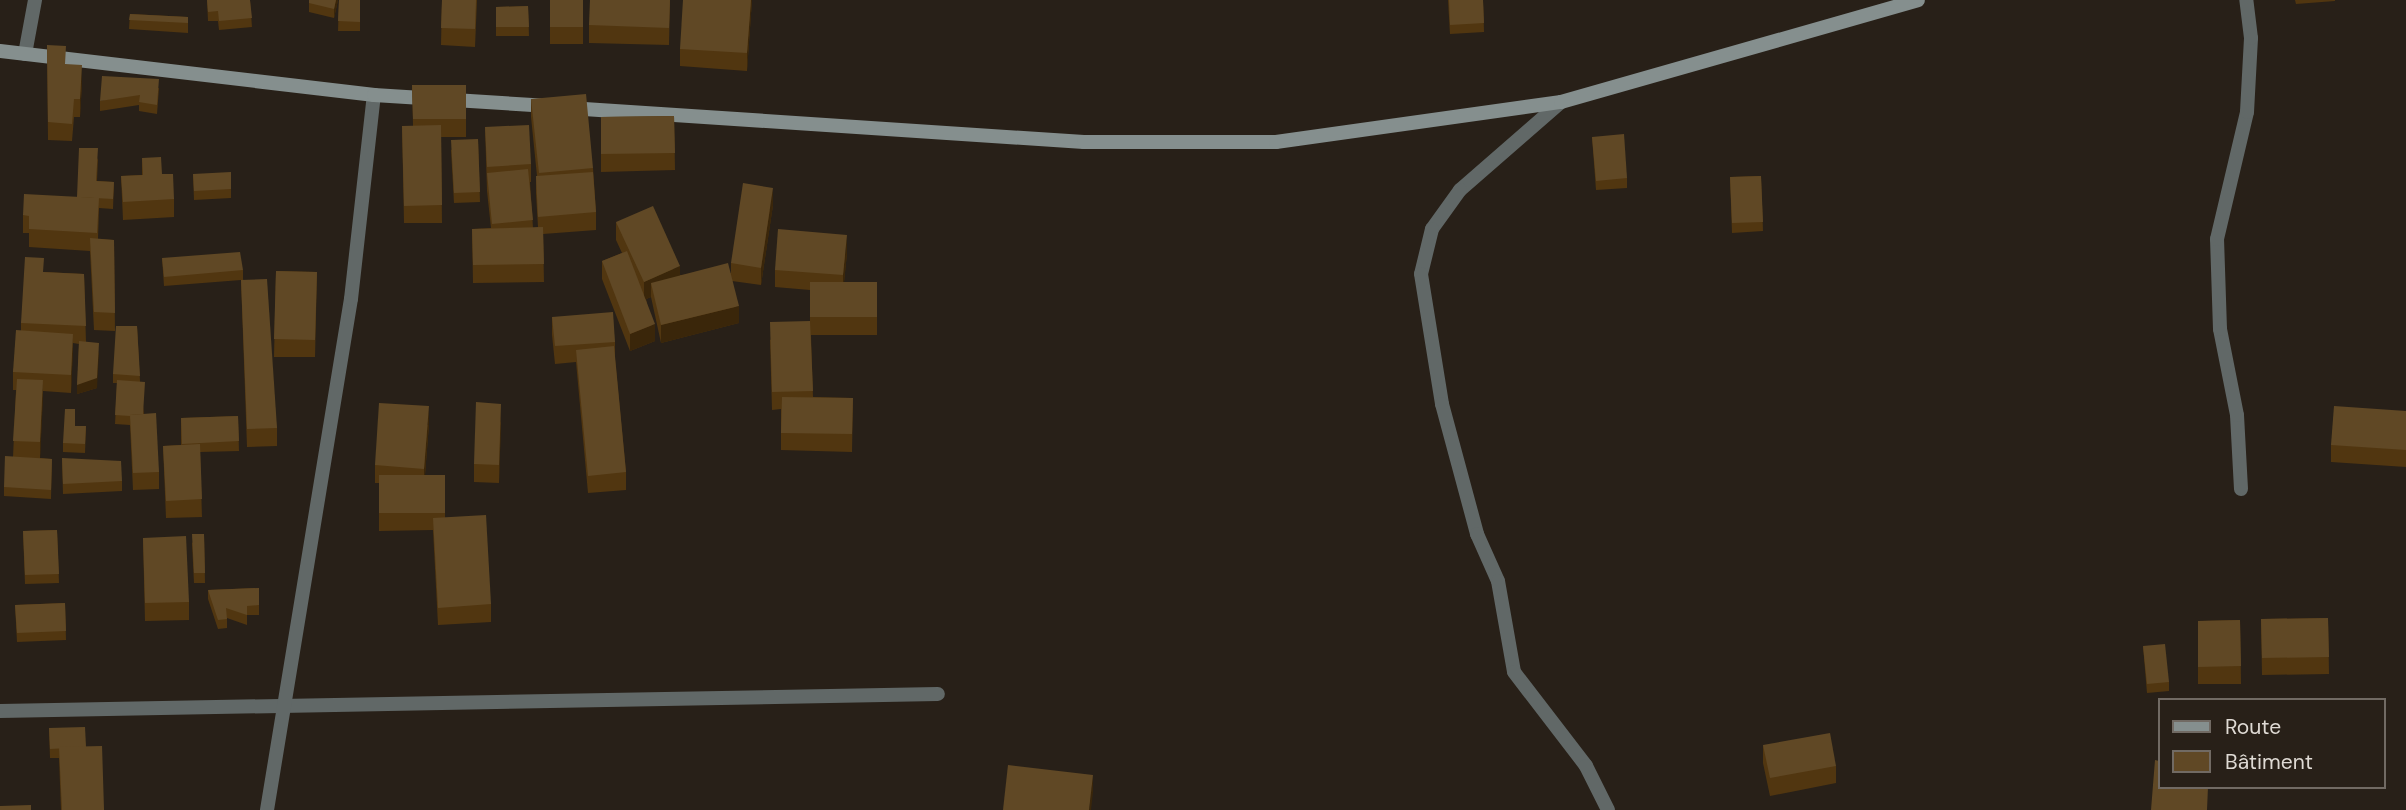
<!DOCTYPE html>
<html>
<head>
<meta charset="utf-8">
<style>
	body { margin:0 }
	#map { position:relative; width:2406px; height:810px; overflow:hidden; background:#282018; font-family:"DM Sans",sans-serif }
	div>[style] { position:absolute }
	.street>* { height:14px; margin:-7px; padding:0 7px; transform-origin:7px; border-radius:7px; background:#616867 }
	.secondary>* { height:14px; margin:-7px; padding:0 7px; transform-origin:7px; border-radius:7px; background:#858f8e }
	.wall>* { inset:0; background:#513610 }
	.shaded-wall>* { inset:0; background:#3a260a }
	.building>* { inset:0; background:#604825 }
	span { translate:-50% -50%; white-space:nowrap; text-align:center; line-height:1.15; -webkit-text-stroke:6px #282018; paint-order:stroke }
	.legend { position:absolute; left:2158px; top:698px; width:228px; height:91px; box-sizing:border-box; background:#282018; border:2px solid #716a63; margin:0; padding:9px 12px; list-style:none; font-size:21px; color:#dfdad4 }
	.legend li { display:flex; align-items:center; gap:14px; height:35px }
	.legend b { width:35px; border:2px solid #716a63 }
</style>
</head>
<body>
<div id="map">
	<div class="street">
		<i style="left:25px;top:54px;width:55px;rotate:-79.5deg"></i>
		<i style="left:1561px;top:102px;width:134px;rotate:138.9deg"></i>
		<i style="left:1460px;top:190px;width:48px;rotate:125.7deg"></i>
		<i style="left:1432px;top:229px;width:46px;rotate:103.7deg"></i>
		<i style="left:1421px;top:274px;width:132px;rotate:80.8deg"></i>
		<i style="left:1442px;top:404px;width:135px;rotate:74.9deg"></i>
		<i style="left:1477px;top:534px;width:51px;rotate:65.9deg"></i>
		<i style="left:1498px;top:581px;width:92px;rotate:80deg"></i>
		<i style="left:1514px;top:672px;width:118px;rotate:52.5deg"></i>
		<i style="left:1586px;top:766px;width:49px;rotate:63.4deg"></i>
		<i style="left:2241px;top:489px;width:74px;rotate:-93.1deg"></i>
		<i style="left:2237px;top:415px;width:88px;rotate:-101.2deg"></i>
		<i style="left:2220px;top:329px;width:90px;rotate:-91.9deg"></i>
		<i style="left:2217px;top:239px;width:130px;rotate:-76.7deg"></i>
		<i style="left:2247px;top:112px;width:74px;rotate:-86.9deg"></i>
		<i style="left:2251px;top:38px;width:38px;rotate:-97deg"></i>
		<i style="left:0;top:711px;width:938px;rotate:-1.04deg"></i>
		<i style="left:267px;top:810px;width:518px;rotate:-80.67deg"></i>
		<i style="left:351px;top:299px;width:205px;rotate:-83.6deg"></i>
	</div>
	<div class="secondary">
		<i style="left:0;top:51px;width:377px;rotate:6.7deg"></i>
		<i style="left:374px;top:95px;width:175px;rotate:3.6deg"></i>
		<i style="left:569px;top:108px;width:516px;rotate:3.78deg"></i>
		<i style="left:1084px;top:142px;width:192px"></i>
		<i style="left:1276px;top:142px;width:288px;rotate:-8deg"></i>
		<i style="left:1561px;top:102px;width:371px;rotate:-15.9deg"></i>
	</div>
	<div class="wall">
		<i style="clip-path:polygon(207px 0,250px 0,252px 27px,219px 30px,218px 21px,208px 21px)"></i>
		<i style="clip-path:polygon(309px 0,338px 0,334px 18px,309px 12px)"></i>
		<i style="clip-path:polygon(339px 0,360px 0,360px 31px,338px 31px)"></i>
		<i style="clip-path:polygon(442px 0,477px 0,475px 47px,441px 45px)"></i>
		<i style="clip-path:polygon(550px 0,583px 0,583px 44px,550px 44px)"></i>
		<i style="clip-path:polygon(670px 0,669px 45px,589px 43px,589px 25px)"></i>
		<i style="clip-path:polygon(752px 0,747px 71px,680px 66px,680px 49px)"></i>
		<i style="clip-path:polygon(1448px 0,1483px 0,1484px 32px,1450px 34px)"></i>
		<i style="clip-path:polygon(2295px 0,2335px 0,2335px 1px,2296px 4px)"></i>
		<i style="clip-path:polygon(528px 6px,529px 36px,496px 36px,496px 7px)"></i>
		<i style="clip-path:polygon(130px 14px,188px 17px,188px 33px,129px 29px)"></i>
		<i style="clip-path:polygon(47px 45px,82px 83px,80px 117px,74px 117px,72px 141px,48px 140px)"></i>
		<i style="clip-path:polygon(412px 85px,466px 85px,466px 137px,441px 137px,442px 223px,404px 223px,402px 126px,413px 126px)"></i>
		<i style="clip-path:polygon(159px 88px,157px 114px,139px 111px,139px 105px,100px 111px,100px 101px)"></i>
		<i style="clip-path:polygon(531px 99px,593px 168px,596px 212px,596px 230px,543px 234px,544px 282px,473px 283px,472px 229px,491px 228px,487px 191px,485px 127px,531px 164px,531px 182px,530px 182px,533px 228px,538px 227px,536px 194px,536px 176px,537px 176px,531px 117px)"></i>
		<i style="clip-path:polygon(674px 116px,675px 170px,601px 172px,601px 117px)"></i>
		<i style="clip-path:polygon(1592px 137px,1627px 178px,1627px 188px,1596px 190px)"></i>
		<i style="clip-path:polygon(478px 139px,480px 202px,454px 203px,451px 150px)"></i>
		<i style="clip-path:polygon(98px 158px,97px 181px,114px 182px,113px 209px,99px 208px,98px 239px,114px 240px,115px 331px,94px 330px,90px 251px,29px 247px,29px 233px,23px 233px,23px 215px,77px 197px)"></i>
		<i style="clip-path:polygon(142px 158px,162px 174px,174px 199px,174px 217px,123px 220px,121px 176px,142px 175px)"></i>
		<i style="clip-path:polygon(193px 174px,231px 189px,231px 198px,194px 200px)"></i>
		<i style="clip-path:polygon(1761px 176px,1763px 231px,1732px 233px,1730px 177px)"></i>
		<i style="clip-path:polygon(773px 205px,761px 285px,732px 281px,739px 323px,661px 343px,651px 297px,646px 299px,655px 341px,630px 351px,602px 279px,602px 261px,622px 253px,616px 240px,616px 222px,680px 275px,731px 273px,731px 263px)"></i>
		<i style="clip-path:polygon(847px 253px,844px 282px,877px 282px,877px 335px,811px 335px,813px 397px,853px 398px,852px 452px,781px 450px,781px 409px,772px 410px,770px 340px,810px 321px,810px 290px,775px 287px,775px 270px)"></i>
		<i style="clip-path:polygon(162px 258px,243px 270px,243px 279px,277px 428px,277px 446px,247px 447px,241px 280px,164px 286px)"></i>
		<i style="clip-path:polygon(276px 271px,317px 272px,315px 357px,274px 357px)"></i>
		<i style="clip-path:polygon(44px 272px,84px 274px,86px 342px,97px 388px,77px 394px,79px 344px,73px 343px,71px 393px,43px 391px,40px 458px,52px 459px,51px 499px,4px 496px,4px 487px,13px 457px,16px 390px,13px 390px,13px 372px,21px 331px,21px 323px)"></i>
		<i style="clip-path:polygon(552px 317px,615px 342px,615px 359px,626px 472px,626px 490px,588px 493px,576px 362px,555px 364px,552px 335px)"></i>
		<i style="clip-path:polygon(137px 326px,140px 381px,144px 414px,159px 472px,159px 489px,133px 490px,130px 425px,115px 424px,117px 383px,113px 383px,113px 374px)"></i>
		<i style="clip-path:polygon(2406px 411px,2406px 467px,2331px 462px,2331px 445px)"></i>
		<i style="clip-path:polygon(238px 416px,239px 451px,200px 452px,202px 517px,166px 518px,163px 446px,181px 445px,181px 418px)"></i>
		<i style="clip-path:polygon(501px 421px,499px 483px,474px 482px,474px 464px)"></i>
		<i style="clip-path:polygon(429px 424px,425px 475px,445px 475px,445px 517px,491px 604px,491px 622px,438px 625px,433px 530px,379px 531px,379px 483px,375px 483px,375px 465px)"></i>
		<i style="clip-path:polygon(75px 426px,86px 426px,85px 453px,63px 452px,63px 443px)"></i>
		<i style="clip-path:polygon(62px 458px,122px 481px,122px 491px,63px 494px)"></i>
		<i style="clip-path:polygon(57px 530px,59px 583px,25px 584px,23px 531px)"></i>
		<i style="clip-path:polygon(204px 534px,205px 583px,194px 583px,192px 543px)"></i>
		<i style="clip-path:polygon(143px 538px,189px 602px,189px 620px,145px 621px)"></i>
		<i style="clip-path:polygon(259px 588px,259px 615px,247px 615px,247px 625px,227px 618px,227px 628px,218px 629px,208px 599px,208px 590px)"></i>
		<i style="clip-path:polygon(65px 603px,66px 640px,17px 642px,15px 605px)"></i>
		<i style="clip-path:polygon(2328px 618px,2329px 674px,2262px 675px,2261px 619px)"></i>
		<i style="clip-path:polygon(2240px 620px,2241px 684px,2198px 684px,2198px 621px)"></i>
		<i style="clip-path:polygon(2143px 646px,2169px 682px,2169px 691px,2147px 693px)"></i>
		<i style="clip-path:polygon(49px 728px,86px 747px,104px 810px,61px 810px,59px 758px,50px 758px)"></i>
		<i style="clip-path:polygon(1763px 745px,1836px 766px,1836px 783px,1770px 796px,1763px 763px)"></i>
	</div>
	<div class="shaded-wall">
		<i style="clip-path:polygon(336px 0,338px 0,334px 18px,334px 9px)"></i>
		<i style="clip-path:polygon(751px 0,752px 0,747px 71px,747px 53px)"></i>
		<i style="clip-path:polygon(82px 65px,82px 83px,80px 117px,80px 99px)"></i>
		<i style="clip-path:polygon(773px 188px,773px 205px,761px 285px,761px 268px)"></i>
		<i style="clip-path:polygon(847px 235px,847px 253px,843px 293px,843px 275px)"></i>
		<i style="clip-path:polygon(680px 266px,680px 284px,651px 283px,651px 297px,644px 300px,644px 282px)"></i>
		<i style="clip-path:polygon(739px 306px,739px 323px,661px 343px,661px 325px)"></i>
		<i style="clip-path:polygon(655px 324px,655px 341px,630px 351px,630px 334px)"></i>
		<i style="clip-path:polygon(73px 334px,73px 351px,71px 393px,71px 375px)"></i>
		<i style="clip-path:polygon(99px 352px,97px 388px,77px 394px,77px 385px)"></i>
		<i style="clip-path:polygon(43px 380px,43px 398px,40px 460px,40px 442px)"></i>
		<i style="clip-path:polygon(501px 404px,501px 421px,499px 483px,499px 465px)"></i>
		<i style="clip-path:polygon(429px 406px,429px 424px,424px 487px,424px 469px)"></i>
		<i style="clip-path:polygon(1093px 775px,1093px 792px,1091px 810px,1089px 810px)"></i>
	</div>
	<div class="building">
		<i style="clip-path:polygon(207px 0,250px 0,252px 18px,219px 21px,218px 11px,208px 12px)"></i>
		<i style="clip-path:polygon(309px 0,336px 0,334px 9px,309px 3px)"></i>
		<i style="clip-path:polygon(339px 0,360px 0,360px 22px,338px 21px)"></i>
		<i style="clip-path:polygon(442px 0,476px 0,475px 29px,441px 28px)"></i>
		<i style="clip-path:polygon(550px 0,583px 0,583px 27px,550px 27px)"></i>
		<i style="clip-path:polygon(590px 0,670px 0,669px 28px,589px 25px)"></i>
		<i style="clip-path:polygon(683px 0,751px 0,747px 53px,680px 49px)"></i>
		<i style="clip-path:polygon(1449px 0,1483px 0,1484px 23px,1450px 25px)"></i>
		<i style="clip-path:polygon(528px 6px,529px 27px,496px 27px,496px 7px)"></i>
		<i style="clip-path:polygon(130px 14px,188px 17px,188px 23px,129px 20px)"></i>
		<i style="clip-path:polygon(47px 45px,66px 46px,65px 64px,82px 65px,80px 99px,74px 99px,72px 124px,48px 122px)"></i>
		<i style="clip-path:polygon(102px 76px,159px 79px,157px 105px,139px 102px,140px 95px,100px 101px)"></i>
		<i style="clip-path:polygon(412px 85px,466px 85px,466px 119px,413px 119px)"></i>
		<i style="clip-path:polygon(586px 94px,593px 168px,539px 173px,531px 99px)"></i>
		<i style="clip-path:polygon(674px 116px,675px 153px,601px 154px,601px 117px)"></i>
		<i style="clip-path:polygon(441px 125px,442px 205px,404px 206px,402px 126px)"></i>
		<i style="clip-path:polygon(529px 125px,531px 164px,487px 167px,485px 127px)"></i>
		<i style="clip-path:polygon(1624px 134px,1627px 178px,1596px 181px,1592px 137px)"></i>
		<i style="clip-path:polygon(478px 139px,480px 192px,454px 193px,451px 140px)"></i>
		<i style="clip-path:polygon(79px 148px,98px 148px,96px 181px,114px 182px,113px 199px,77px 197px)"></i>
		<i style="clip-path:polygon(161px 157px,162px 174px,173px 174px,174px 199px,123px 202px,121px 176px,143px 175px,142px 158px)"></i>
		<i style="clip-path:polygon(528px 169px,533px 220px,492px 224px,487px 173px)"></i>
		<i style="clip-path:polygon(231px 172px,231px 189px,194px 191px,193px 174px)"></i>
		<i style="clip-path:polygon(593px 172px,596px 212px,538px 217px,536px 176px)"></i>
		<i style="clip-path:polygon(1761px 176px,1763px 222px,1732px 223px,1730px 177px)"></i>
		<i style="clip-path:polygon(743px 183px,773px 188px,761px 268px,731px 263px)"></i>
		<i style="clip-path:polygon(24px 194px,99px 198px,97px 233px,29px 229px,29px 216px,23px 215px)"></i>
		<i style="clip-path:polygon(653px 206px,680px 266px,644px 282px,616px 222px)"></i>
		<i style="clip-path:polygon(543px 227px,544px 264px,473px 265px,472px 229px)"></i>
		<i style="clip-path:polygon(778px 229px,847px 235px,843px 275px,775px 270px)"></i>
		<i style="clip-path:polygon(90px 238px,114px 240px,115px 313px,94px 312px)"></i>
		<i style="clip-path:polygon(627px 251px,655px 324px,630px 334px,602px 261px)"></i>
		<i style="clip-path:polygon(240px 252px,243px 270px,164px 277px,162px 258px)"></i>
		<i style="clip-path:polygon(25px 257px,44px 258px,43px 272px,84px 274px,86px 326px,21px 323px)"></i>
		<i style="clip-path:polygon(728px 263px,739px 306px,661px 325px,651px 283px)"></i>
		<i style="clip-path:polygon(276px 271px,317px 272px,315px 340px,274px 339px)"></i>
		<i style="clip-path:polygon(267px 279px,277px 428px,247px 429px,241px 280px)"></i>
		<i style="clip-path:polygon(810px 282px,877px 282px,877px 317px,810px 317px)"></i>
		<i style="clip-path:polygon(613px 312px,615px 342px,555px 346px,552px 317px)"></i>
		<i style="clip-path:polygon(810px 321px,813px 391px,772px 392px,770px 322px)"></i>
		<i style="clip-path:polygon(116px 326px,137px 326px,140px 376px,113px 374px)"></i>
		<i style="clip-path:polygon(16px 330px,73px 334px,71px 375px,13px 372px)"></i>
		<i style="clip-path:polygon(79px 341px,99px 343px,97px 378px,77px 385px)"></i>
		<i style="clip-path:polygon(614px 346px,626px 472px,588px 476px,576px 350px)"></i>
		<i style="clip-path:polygon(17px 379px,43px 380px,40px 442px,13px 441px)"></i>
		<i style="clip-path:polygon(117px 380px,145px 382px,143px 414px,130px 415px,130px 416px,115px 415px)"></i>
		<i style="clip-path:polygon(782px 397px,853px 398px,852px 434px,781px 433px)"></i>
		<i style="clip-path:polygon(476px 402px,501px 404px,499px 465px,474px 464px)"></i>
		<i style="clip-path:polygon(379px 403px,429px 406px,424px 469px,375px 465px)"></i>
		<i style="clip-path:polygon(2334px 406px,2406px 411px,2406px 450px,2331px 445px)"></i>
		<i style="clip-path:polygon(65px 409px,75px 409px,75px 426px,86px 426px,85px 444px,63px 443px)"></i>
		<i style="clip-path:polygon(156px 413px,159px 472px,133px 473px,130px 415px)"></i>
		<i style="clip-path:polygon(238px 416px,239px 441px,182px 444px,181px 418px)"></i>
		<i style="clip-path:polygon(200px 444px,202px 499px,166px 501px,163px 446px)"></i>
		<i style="clip-path:polygon(5px 456px,52px 459px,51px 490px,4px 487px)"></i>
		<i style="clip-path:polygon(62px 458px,121px 461px,122px 481px,63px 484px)"></i>
		<i style="clip-path:polygon(379px 475px,445px 475px,445px 513px,379px 513px)"></i>
		<i style="clip-path:polygon(486px 515px,491px 604px,438px 608px,433px 518px)"></i>
		<i style="clip-path:polygon(57px 530px,59px 574px,25px 575px,23px 531px)"></i>
		<i style="clip-path:polygon(192px 534px,204px 534px,205px 573px,194px 573px)"></i>
		<i style="clip-path:polygon(186px 536px,189px 602px,145px 603px,143px 538px)"></i>
		<i style="clip-path:polygon(259px 588px,259px 605px,247px 606px,247px 615px,226px 608px,227px 619px,218px 620px,208px 590px)"></i>
		<i style="clip-path:polygon(65px 603px,66px 631px,17px 633px,15px 605px)"></i>
		<i style="clip-path:polygon(2328px 618px,2329px 657px,2262px 658px,2261px 619px)"></i>
		<i style="clip-path:polygon(2240px 620px,2241px 666px,2198px 667px,2198px 621px)"></i>
		<i style="clip-path:polygon(2165px 644px,2169px 682px,2147px 684px,2143px 646px)"></i>
		<i style="clip-path:polygon(85px 727px,86px 747px,50px 749px,49px 728px)"></i>
		<i style="clip-path:polygon(1830px 733px,1836px 766px,1770px 778px,1763px 745px)"></i>
		<i style="clip-path:polygon(102px 746px,104px 810px,62px 810px,59px 747px)"></i>
		<i style="clip-path:polygon(2155px 760px,2159px 761px,2159px 787px,2208px 787px,2207px 810px,2151px 810px)"></i>
		<i style="clip-path:polygon(1008px 765px,1093px 775px,1089px 810px,1003px 810px)"></i>
		<i style="clip-path:polygon(31px 805px,31px 810px,0 810px,0 806px)"></i>
	</div>
	<ul class="legend">
	<li><b style="height:9px;background:#858f8e"></b>Route</li>
	<li><b style="height:19px;background:#604825"></b>Bâtiment</li>
	</ul>
</div>
</body>
</html>
